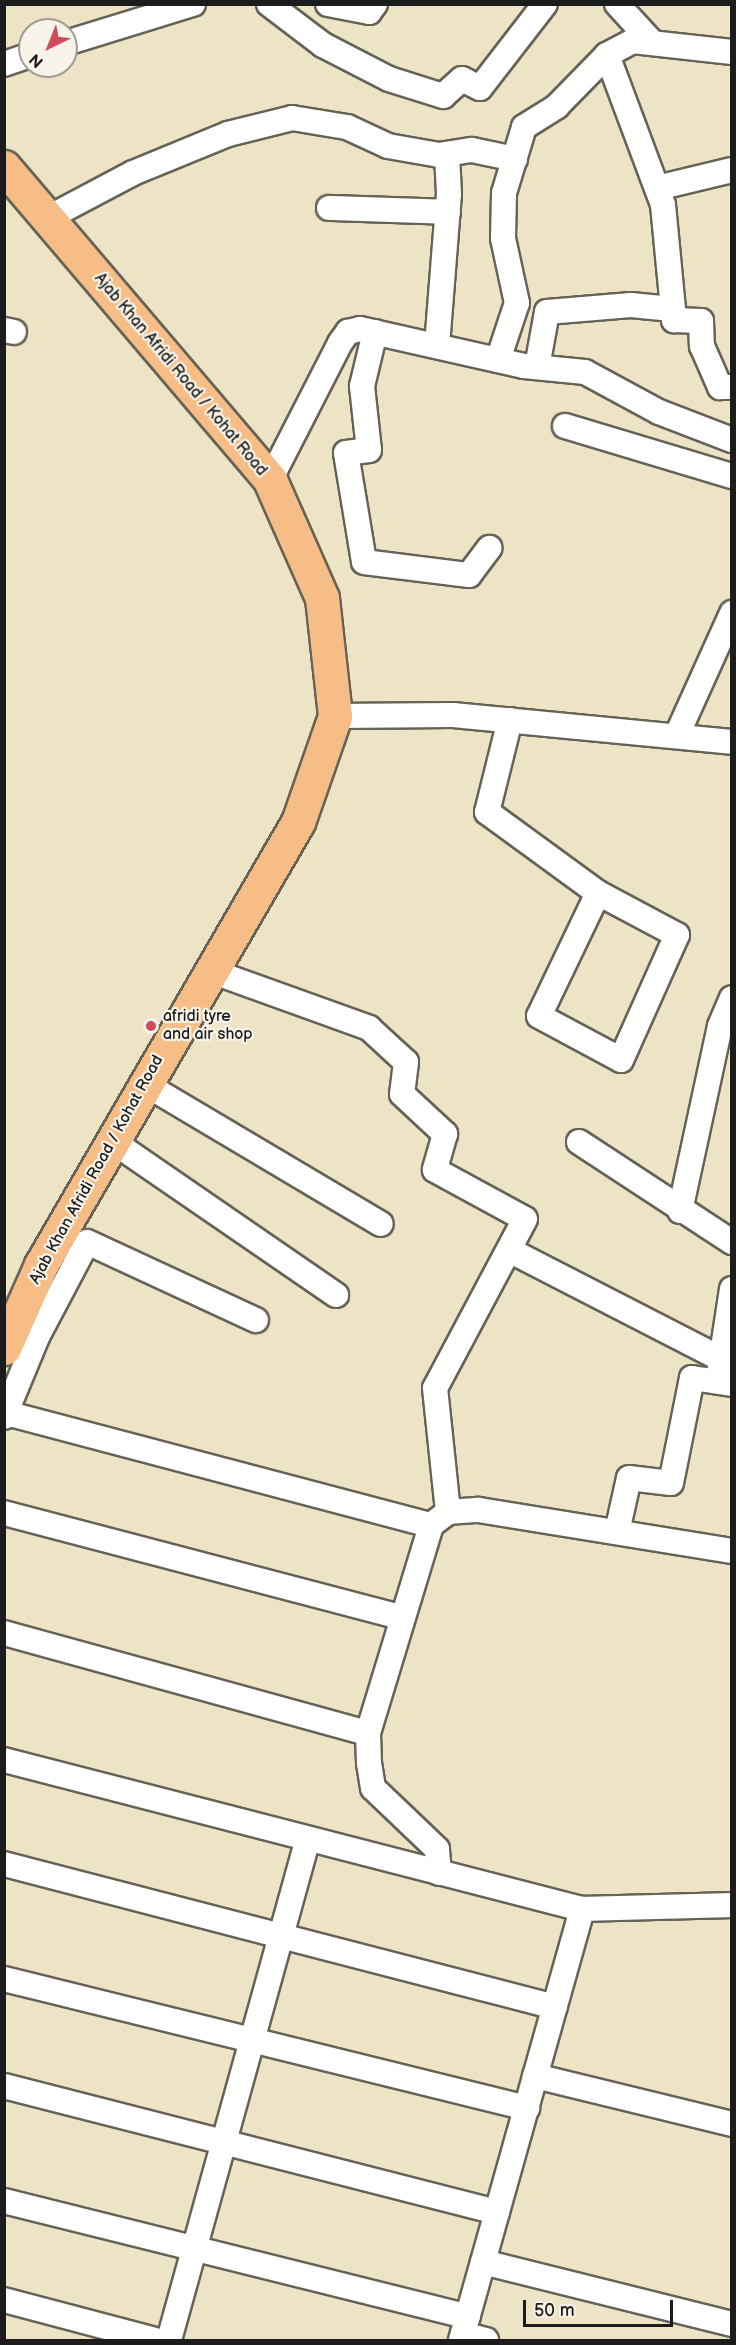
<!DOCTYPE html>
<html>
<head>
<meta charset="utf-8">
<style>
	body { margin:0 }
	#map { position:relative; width:736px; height:2345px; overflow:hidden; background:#ede3c5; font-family:"Balsamiq Sans",sans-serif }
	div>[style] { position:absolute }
	.roads { filter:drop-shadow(2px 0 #656257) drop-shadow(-2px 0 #656257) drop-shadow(0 2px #656257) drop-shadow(0 -2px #656257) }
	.minor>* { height:24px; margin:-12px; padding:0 12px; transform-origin:12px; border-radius:12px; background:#fff }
	.primary>* { height:33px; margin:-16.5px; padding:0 16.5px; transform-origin:16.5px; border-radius:16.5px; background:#f6be86 }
	.dots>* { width:16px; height:16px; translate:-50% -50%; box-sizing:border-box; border:3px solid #f7f3e8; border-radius:50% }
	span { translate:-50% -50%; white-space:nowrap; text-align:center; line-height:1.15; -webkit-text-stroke:4.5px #f7f3e8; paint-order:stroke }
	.street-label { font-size:16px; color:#1c1c1c }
	.poi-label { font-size:16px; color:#1c1c1c }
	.left { translate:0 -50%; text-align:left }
	.frame { position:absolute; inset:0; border:6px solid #1c1c1c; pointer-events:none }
	.north { position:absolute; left:18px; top:18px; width:60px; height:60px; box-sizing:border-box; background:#f7f3e8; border:2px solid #9f9d96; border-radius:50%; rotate:223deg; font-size:16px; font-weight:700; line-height:24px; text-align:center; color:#1c1c1c }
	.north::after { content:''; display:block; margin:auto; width:21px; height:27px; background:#d1495b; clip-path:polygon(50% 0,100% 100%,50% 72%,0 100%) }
	.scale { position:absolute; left:523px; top:2300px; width:150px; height:27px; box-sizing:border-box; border:3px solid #1c1c1c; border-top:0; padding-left:8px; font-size:18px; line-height:21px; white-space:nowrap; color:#1c1c1c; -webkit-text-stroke:4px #f7f3e8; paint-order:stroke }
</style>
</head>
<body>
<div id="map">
	<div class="roads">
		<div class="minor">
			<i style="left:269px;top:4px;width:68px;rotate:37.2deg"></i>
			<i style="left:323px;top:45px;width:74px;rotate:27.3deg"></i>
			<i style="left:389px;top:79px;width:57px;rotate:17.5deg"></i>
			<i style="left:443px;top:96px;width:25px;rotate:-42deg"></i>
			<i style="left:462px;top:79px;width:20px;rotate:27deg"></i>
			<i style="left:480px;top:88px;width:106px;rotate:-52.3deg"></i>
			<i style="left:328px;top:4px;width:42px;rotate:11deg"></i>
			<i style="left:369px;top:12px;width:10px;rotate:-53deg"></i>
			<i style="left:617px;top:4px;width:52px;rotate:47.4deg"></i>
			<i style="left:66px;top:43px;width:133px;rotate:-17.1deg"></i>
			<i style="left:732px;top:52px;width:100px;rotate:-173.7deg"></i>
			<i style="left:633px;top:41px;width:30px;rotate:152deg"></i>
			<i style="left:607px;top:55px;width:160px;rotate:69.5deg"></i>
			<i style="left:663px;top:205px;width:116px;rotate:84.5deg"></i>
			<i style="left:674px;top:320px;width:27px;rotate:2deg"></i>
			<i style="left:701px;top:321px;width:25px;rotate:88deg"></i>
			<i style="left:702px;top:346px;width:45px;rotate:66.3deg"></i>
			<i style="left:720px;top:387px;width:12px"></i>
			<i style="left:4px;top:64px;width:28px;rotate:-19deg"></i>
			<i style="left:657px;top:188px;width:77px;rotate:-13.5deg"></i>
			<i style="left:329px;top:208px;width:119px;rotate:1.9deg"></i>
			<i style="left:48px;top:218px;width:96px;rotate:-27.9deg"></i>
			<i style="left:133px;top:173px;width:103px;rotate:-22.3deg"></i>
			<i style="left:228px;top:134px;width:66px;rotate:-14deg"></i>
			<i style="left:292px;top:118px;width:56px;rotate:9.3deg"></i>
			<i style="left:347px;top:127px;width:45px;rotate:24.9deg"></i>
			<i style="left:388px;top:146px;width:52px;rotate:10deg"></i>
			<i style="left:439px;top:155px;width:33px;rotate:-9deg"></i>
			<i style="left:472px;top:150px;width:44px;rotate:11.8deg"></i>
			<i style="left:4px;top:330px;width:10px;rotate:11deg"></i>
			<i style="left:375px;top:332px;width:56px;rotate:103.5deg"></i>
			<i style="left:362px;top:386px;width:64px;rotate:83.8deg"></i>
			<i style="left:369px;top:450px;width:23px;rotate:173deg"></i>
			<i style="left:346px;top:453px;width:110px;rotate:80.6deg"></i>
			<i style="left:364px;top:562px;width:106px;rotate:7.1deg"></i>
			<i style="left:469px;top:575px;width:34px;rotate:-53deg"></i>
			<i style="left:437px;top:346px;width:152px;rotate:-85.5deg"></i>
			<i style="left:449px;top:194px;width:40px;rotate:-92.9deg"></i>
			<i style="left:498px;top:360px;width:60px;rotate:-71.6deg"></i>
			<i style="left:517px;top:303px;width:66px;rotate:-102.2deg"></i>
			<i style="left:503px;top:238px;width:45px;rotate:-88.7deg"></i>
			<i style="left:504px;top:193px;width:69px;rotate:-73.1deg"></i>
			<i style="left:524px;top:127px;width:39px;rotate:-32deg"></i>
			<i style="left:557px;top:106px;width:71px;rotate:-45.6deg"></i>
			<i style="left:537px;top:367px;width:56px;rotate:-79.7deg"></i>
			<i style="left:547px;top:312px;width:84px;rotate:-4.8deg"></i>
			<i style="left:631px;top:305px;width:41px;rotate:5.6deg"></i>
			<i style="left:565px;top:426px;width:174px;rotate:16.7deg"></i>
			<i style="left:270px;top:480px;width:154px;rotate:-62.9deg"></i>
			<i style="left:340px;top:343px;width:14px;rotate:-54deg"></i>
			<i style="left:348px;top:332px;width:12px;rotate:-14deg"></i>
			<i style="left:360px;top:329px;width:168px;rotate:12.7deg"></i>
			<i style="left:524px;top:366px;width:61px;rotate:5.6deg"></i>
			<i style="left:585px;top:372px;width:84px;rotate:28.4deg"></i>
			<i style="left:659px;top:412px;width:78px;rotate:21deg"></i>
			<i style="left:335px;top:716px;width:118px;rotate:-0.5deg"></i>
			<i style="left:453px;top:715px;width:280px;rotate:5.5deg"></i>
			<i style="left:510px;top:720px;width:95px;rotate:104deg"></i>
			<i style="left:487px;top:812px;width:137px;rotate:36.1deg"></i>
			<i style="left:598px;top:893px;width:136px;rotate:115.6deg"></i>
			<i style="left:539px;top:1016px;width:93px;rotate:28.2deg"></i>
			<i style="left:621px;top:1060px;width:137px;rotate:-65.9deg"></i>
			<i style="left:677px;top:935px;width:89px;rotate:-152deg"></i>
			<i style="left:677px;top:735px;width:134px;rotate:-65.7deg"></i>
			<i style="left:211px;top:971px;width:168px;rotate:19.8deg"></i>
			<i style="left:369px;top:1028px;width:50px;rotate:42.6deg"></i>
			<i style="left:406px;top:1062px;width:32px;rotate:97deg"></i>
			<i style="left:402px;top:1094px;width:59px;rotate:42.9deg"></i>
			<i style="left:445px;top:1134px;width:37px;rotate:106deg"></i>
			<i style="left:435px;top:1170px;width:102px;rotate:28.6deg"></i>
			<i style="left:525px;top:1219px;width:191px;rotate:118deg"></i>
			<i style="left:435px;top:1388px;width:125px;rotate:84deg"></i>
			<i style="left:145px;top:1084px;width:274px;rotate:30.7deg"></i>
			<i style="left:112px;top:1141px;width:272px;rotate:34.5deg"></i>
			<i style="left:579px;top:1142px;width:183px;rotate:33.2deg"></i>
			<i style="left:680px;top:1211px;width:189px;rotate:-77.8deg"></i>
			<i style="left:720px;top:1026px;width:30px;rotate:-67deg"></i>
			<i style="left:509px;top:1250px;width:238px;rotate:27.2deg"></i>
			<i style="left:719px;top:1374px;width:86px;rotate:-81.3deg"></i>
			<i style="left:6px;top:1413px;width:440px;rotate:14.8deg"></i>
			<i style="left:4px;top:1417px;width:87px;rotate:-67.6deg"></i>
			<i style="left:37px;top:1337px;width:107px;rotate:-62.2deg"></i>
			<i style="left:87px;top:1242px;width:186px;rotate:24.8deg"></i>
			<i style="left:4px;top:1513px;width:410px;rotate:14.7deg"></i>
			<i style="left:617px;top:1532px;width:55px;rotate:-77.5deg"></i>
			<i style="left:629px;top:1478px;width:42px;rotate:6.8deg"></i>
			<i style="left:671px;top:1483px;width:107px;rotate:-78.7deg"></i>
			<i style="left:692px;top:1378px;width:40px;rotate:8.5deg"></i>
			<i style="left:4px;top:1633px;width:377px;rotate:15.4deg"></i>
			<i style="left:4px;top:1760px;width:597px;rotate:14.46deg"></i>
			<i style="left:582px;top:1909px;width:150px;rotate:-1.5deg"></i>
			<i style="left:4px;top:1864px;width:569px;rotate:14.55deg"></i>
			<i style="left:439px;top:1873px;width:24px;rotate:-95deg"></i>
			<i style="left:437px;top:1849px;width:88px;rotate:-136.4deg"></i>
			<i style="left:373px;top:1788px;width:25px;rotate:-99deg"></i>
			<i style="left:369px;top:1763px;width:30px;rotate:-92deg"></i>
			<i style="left:368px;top:1733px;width:217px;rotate:-73.1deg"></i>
			<i style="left:431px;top:1525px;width:21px;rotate:-37deg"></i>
			<i style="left:448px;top:1512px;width:31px;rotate:-4deg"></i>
			<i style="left:479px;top:1510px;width:256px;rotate:9.2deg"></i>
			<i style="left:4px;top:1979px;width:539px;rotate:13.86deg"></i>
			<i style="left:535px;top:2076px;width:203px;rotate:13.7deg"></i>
			<i style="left:4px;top:2086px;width:509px;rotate:14.34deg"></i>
			<i style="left:4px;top:2201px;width:478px;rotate:14deg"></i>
			<i style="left:483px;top:2262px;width:257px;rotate:14deg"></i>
			<i style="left:4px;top:2300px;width:156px;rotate:14.8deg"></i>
			<i style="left:463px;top:2334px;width:24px;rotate:15deg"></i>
			<i style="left:169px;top:2340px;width:517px;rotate:-74.51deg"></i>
			<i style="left:461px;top:2340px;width:448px;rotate:-74.3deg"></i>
		</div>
		<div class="primary">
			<i style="left:4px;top:167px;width:411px;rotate:49.6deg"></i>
			<i style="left:270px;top:480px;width:129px;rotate:66.2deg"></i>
			<i style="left:322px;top:598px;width:119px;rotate:83.7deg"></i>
			<i style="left:335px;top:716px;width:112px;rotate:109.2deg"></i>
			<i style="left:298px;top:822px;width:512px;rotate:120.12deg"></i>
			<i style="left:41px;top:1265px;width:91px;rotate:114deg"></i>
		</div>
	</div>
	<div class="dots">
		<i style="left:151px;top:1026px;background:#d1495b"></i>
	</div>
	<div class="street-label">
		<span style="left:180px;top:375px;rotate:50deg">Ajab Khan Afridi Road / Kohat Road</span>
		<span style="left:97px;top:1170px;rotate:-61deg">Ajab Khan Afridi Road / Kohat Road</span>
	</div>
	<div class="poi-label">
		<span class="left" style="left:163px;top:1026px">afridi tyre<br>and air shop</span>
	</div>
	<div class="frame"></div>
	<div class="north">N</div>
	<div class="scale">50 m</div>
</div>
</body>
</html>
